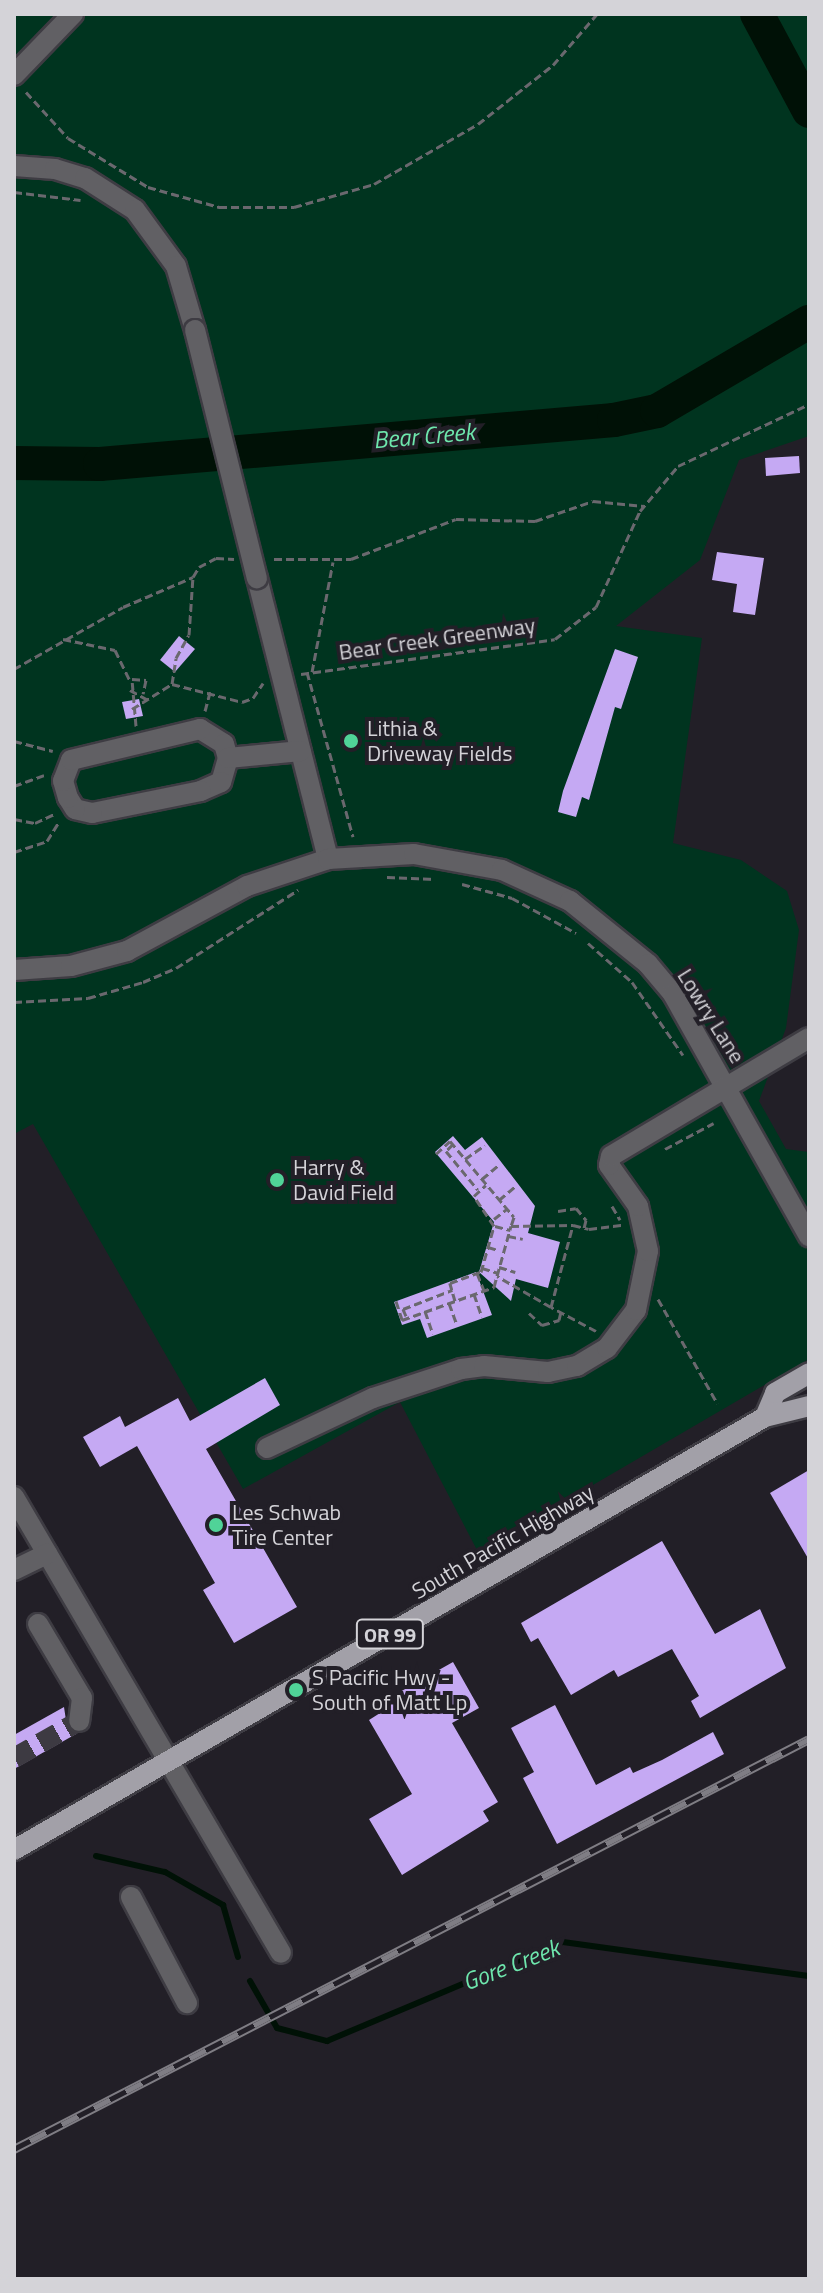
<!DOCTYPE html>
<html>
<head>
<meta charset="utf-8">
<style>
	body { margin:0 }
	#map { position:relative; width:823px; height:2293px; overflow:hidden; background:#221f27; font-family:"Titillium Web",sans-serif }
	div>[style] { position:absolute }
	.green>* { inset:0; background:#00341f }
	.stream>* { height:6px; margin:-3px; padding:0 3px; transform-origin:3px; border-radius:3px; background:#001106 }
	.river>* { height:34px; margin:-17px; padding:0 17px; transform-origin:17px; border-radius:17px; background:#001106 }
	.building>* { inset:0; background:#c5a9f3 }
	.minor-tunnel>* { height:20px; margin-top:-10px; transform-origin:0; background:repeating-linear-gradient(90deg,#3d3a42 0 20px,transparent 0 30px) }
	.path>* { height:3px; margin-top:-1.5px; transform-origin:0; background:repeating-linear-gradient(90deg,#6a686e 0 8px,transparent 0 12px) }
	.roads { filter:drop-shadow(2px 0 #3e3c43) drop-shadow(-2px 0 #3e3c43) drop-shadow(0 2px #3e3c43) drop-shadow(0 -2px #3e3c43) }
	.minor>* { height:20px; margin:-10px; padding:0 10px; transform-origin:10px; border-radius:10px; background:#616064 }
	.major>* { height:20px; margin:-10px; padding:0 10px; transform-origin:10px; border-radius:10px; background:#a2a0a8 }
	.rail>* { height:9px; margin-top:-4.5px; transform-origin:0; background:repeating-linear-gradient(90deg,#221f27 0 18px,#7f7d84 0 36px); box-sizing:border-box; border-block:2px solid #7f7d84 }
	.bridges { filter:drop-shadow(2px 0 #3e3c43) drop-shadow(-2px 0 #3e3c43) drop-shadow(0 2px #3e3c43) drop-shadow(0 -2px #3e3c43) }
	.minor-bridge>* { height:20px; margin:-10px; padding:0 10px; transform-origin:10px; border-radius:10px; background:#616064 }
	.dots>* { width:22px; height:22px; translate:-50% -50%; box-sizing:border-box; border:4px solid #221f27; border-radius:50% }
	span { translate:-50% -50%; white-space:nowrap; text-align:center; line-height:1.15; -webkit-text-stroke:8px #221f27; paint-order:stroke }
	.shield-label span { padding:2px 6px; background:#221f27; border:2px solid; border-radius:6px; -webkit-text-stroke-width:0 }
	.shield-label { font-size:20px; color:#d4d3d8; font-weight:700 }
	.street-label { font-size:22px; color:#d4d3d8 }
	.poi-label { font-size:22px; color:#d4d3d8 }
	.left { translate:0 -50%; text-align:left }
	.water-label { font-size:24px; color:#6ee7ad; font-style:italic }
	.frame { position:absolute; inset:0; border:16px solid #d4d3d8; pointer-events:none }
</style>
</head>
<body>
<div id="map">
	<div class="green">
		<i style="clip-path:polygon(14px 14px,809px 14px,809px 436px,739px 460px,700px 560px,616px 626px,702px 638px,673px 843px,741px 860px,787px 891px,799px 930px,786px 1028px,759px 1101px,786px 1149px,809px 1152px,809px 1359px,478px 1552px,400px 1402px,243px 1489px,33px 1124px,14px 1134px)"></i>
	</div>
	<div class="stream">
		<i style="left:96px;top:1856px;width:71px;rotate:13.1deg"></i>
		<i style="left:165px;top:1872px;width:67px;rotate:29.6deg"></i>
		<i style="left:223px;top:1905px;width:54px;rotate:73.9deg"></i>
		<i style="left:250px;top:1981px;width:54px;rotate:60.1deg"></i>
		<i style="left:277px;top:2028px;width:52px;rotate:14.6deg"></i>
		<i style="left:327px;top:2041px;width:256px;rotate:-22.8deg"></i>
		<i style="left:563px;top:1942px;width:248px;rotate:7.9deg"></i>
	</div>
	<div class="river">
		<i style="left:757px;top:14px;width:110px;rotate:61.8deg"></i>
		<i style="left:14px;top:463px;width:86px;rotate:0.7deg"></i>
		<i style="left:100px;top:464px;width:516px;rotate:-4.89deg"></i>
		<i style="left:614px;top:420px;width:44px;rotate:-11.8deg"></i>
		<i style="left:657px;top:411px;width:176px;rotate:-30.4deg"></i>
	</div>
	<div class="building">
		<i style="clip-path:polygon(799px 456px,800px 473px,766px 476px,765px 458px)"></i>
		<i style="clip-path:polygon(717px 552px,764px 558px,755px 615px,733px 612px,737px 584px,712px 580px)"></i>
		<i style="clip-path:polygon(179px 636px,195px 649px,175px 672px,160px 660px)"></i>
		<i style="clip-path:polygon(615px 649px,638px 657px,621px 709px,615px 707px,589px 800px,582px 797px,576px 817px,558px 812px,563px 791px)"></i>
		<i style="clip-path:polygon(139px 699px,143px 716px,126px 719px,122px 702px)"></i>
		<i style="clip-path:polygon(453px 1136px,465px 1150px,482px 1137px,535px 1206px,528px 1233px,560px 1242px,548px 1288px,516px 1279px,511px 1301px,479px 1272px,494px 1222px,435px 1152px)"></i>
		<i style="clip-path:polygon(476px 1272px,492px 1315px,427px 1338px,420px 1319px,402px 1325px,394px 1302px)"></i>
		<i style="clip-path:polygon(265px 1378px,280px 1405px,206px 1449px,297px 1607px,234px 1643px,203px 1590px,215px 1583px,137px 1446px,100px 1467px,83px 1437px,120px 1416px,125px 1427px,178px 1398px,190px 1421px)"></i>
		<i style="clip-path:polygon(809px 1470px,809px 1560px,770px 1493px)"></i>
		<i style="clip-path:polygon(662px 1541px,715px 1634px,760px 1609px,786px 1668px,700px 1718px,691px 1701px,699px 1696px,672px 1649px,618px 1677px,614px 1670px,571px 1695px,538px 1638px,531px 1642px,521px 1623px)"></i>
		<i style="clip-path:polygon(453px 1662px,479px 1708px,452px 1723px,498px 1802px,483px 1811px,489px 1821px,402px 1875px,369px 1819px,412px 1794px,369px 1720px,388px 1708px,391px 1697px)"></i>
		<i style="clip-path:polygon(555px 1705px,596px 1785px,630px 1767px,633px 1773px,662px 1760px,713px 1732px,724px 1754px,557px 1844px,523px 1778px,534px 1772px,511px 1728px)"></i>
		<i style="clip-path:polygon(64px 1707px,67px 1727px,76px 1734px,14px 1769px,14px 1735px)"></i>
	</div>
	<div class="minor-tunnel">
		<i style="left:14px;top:1758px;width:75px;rotate:-29.6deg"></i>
	</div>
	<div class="path">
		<i style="left:26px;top:92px;width:62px;rotate:47.6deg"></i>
		<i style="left:68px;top:138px;width:94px;rotate:31.5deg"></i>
		<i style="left:148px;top:187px;width:74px;rotate:15.7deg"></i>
		<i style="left:219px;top:207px;width:75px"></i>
		<i style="left:294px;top:207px;width:83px;rotate:-16deg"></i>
		<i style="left:374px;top:184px;width:120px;rotate:-30deg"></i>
		<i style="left:478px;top:124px;width:95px;rotate:-38.2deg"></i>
		<i style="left:553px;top:65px;width:67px;rotate:-49.2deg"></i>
		<i style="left:14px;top:192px;width:67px;rotate:6.8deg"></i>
		<i style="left:274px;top:559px;width:77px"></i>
		<i style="left:351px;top:559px;width:112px;rotate:-20.9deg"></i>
		<i style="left:456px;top:519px;width:79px;rotate:1.5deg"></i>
		<i style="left:535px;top:521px;width:61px;rotate:-19deg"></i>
		<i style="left:593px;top:501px;width:51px;rotate:5.6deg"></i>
		<i style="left:63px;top:639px;width:53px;rotate:11.9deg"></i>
		<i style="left:115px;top:650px;width:34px;rotate:64deg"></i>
		<i style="left:14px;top:669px;width:125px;rotate:-29.6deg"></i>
		<i style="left:123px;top:607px;width:76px;rotate:-23.2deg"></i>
		<i style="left:307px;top:672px;width:171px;rotate:74.4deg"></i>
		<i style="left:312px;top:672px;width:112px;rotate:-79.2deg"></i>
		<i style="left:301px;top:674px;width:256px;rotate:-7.8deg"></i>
		<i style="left:555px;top:639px;width:52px;rotate:-38deg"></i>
		<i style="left:596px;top:607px;width:106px;rotate:-65.4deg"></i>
		<i style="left:640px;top:511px;width:59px;rotate:-49.8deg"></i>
		<i style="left:678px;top:466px;width:145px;rotate:-25.3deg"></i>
		<i style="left:172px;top:684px;width:72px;rotate:14.4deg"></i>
		<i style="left:242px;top:702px;width:12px;rotate:-20deg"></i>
		<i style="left:253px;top:698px;width:18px;rotate:-56deg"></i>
		<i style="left:130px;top:690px;width:23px;rotate:29deg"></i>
		<i style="left:132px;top:709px;width:47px;rotate:-32deg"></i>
		<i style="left:172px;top:684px;width:26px;rotate:-81deg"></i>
		<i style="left:176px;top:658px;width:26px;rotate:-61deg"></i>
		<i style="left:189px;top:635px;width:58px;rotate:-86.1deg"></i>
		<i style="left:193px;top:577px;width:12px;rotate:-59deg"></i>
		<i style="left:199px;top:567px;width:19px;rotate:-28deg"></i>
		<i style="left:216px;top:558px;width:18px;rotate:3deg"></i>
		<i style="left:205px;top:711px;width:20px;rotate:-75deg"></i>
		<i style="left:136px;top:726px;width:47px;rotate:-94.9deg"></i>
		<i style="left:132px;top:679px;width:14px;rotate:4deg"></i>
		<i style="left:146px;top:680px;width:14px;rotate:102deg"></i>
		<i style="left:14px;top:741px;width:40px;rotate:14.4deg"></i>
		<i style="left:14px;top:786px;width:32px;rotate:-20deg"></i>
		<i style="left:14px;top:819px;width:21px;rotate:11deg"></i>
		<i style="left:35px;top:823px;width:21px;rotate:-25deg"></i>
		<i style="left:14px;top:852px;width:35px;rotate:-18deg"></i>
		<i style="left:47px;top:841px;width:22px;rotate:-58deg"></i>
		<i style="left:387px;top:877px;width:48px;rotate:2.4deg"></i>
		<i style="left:462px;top:884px;width:52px;rotate:15.6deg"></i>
		<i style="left:512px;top:898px;width:73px;rotate:28.7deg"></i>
		<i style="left:588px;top:943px;width:59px;rotate:41.6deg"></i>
		<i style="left:632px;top:982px;width:89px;rotate:55.1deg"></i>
		<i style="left:14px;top:1002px;width:74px;rotate:-3.1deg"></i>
		<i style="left:88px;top:998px;width:57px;rotate:-16.2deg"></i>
		<i style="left:143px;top:982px;width:36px;rotate:-23deg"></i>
		<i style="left:176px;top:968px;width:145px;rotate:-32.6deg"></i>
		<i style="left:453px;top:1144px;width:10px;rotate:135deg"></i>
		<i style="left:446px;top:1151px;width:50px;rotate:50.6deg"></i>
		<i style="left:665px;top:1149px;width:55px;rotate:-28deg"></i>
		<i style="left:436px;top:1154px;width:19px;rotate:-43deg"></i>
		<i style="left:450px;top:1141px;width:99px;rotate:49.9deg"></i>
		<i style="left:514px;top:1217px;width:9px;rotate:108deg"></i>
		<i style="left:465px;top:1159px;width:24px;rotate:-35deg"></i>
		<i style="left:482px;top:1179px;width:23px;rotate:-40deg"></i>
		<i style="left:499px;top:1200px;width:23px;rotate:-40deg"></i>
		<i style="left:612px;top:1206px;width:16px;rotate:60deg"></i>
		<i style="left:558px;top:1211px;width:18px;rotate:-9deg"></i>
		<i style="left:576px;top:1208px;width:16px;rotate:50deg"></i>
		<i style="left:586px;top:1220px;width:8px;rotate:104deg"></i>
		<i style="left:494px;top:1219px;width:16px;rotate:-38deg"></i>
		<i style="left:495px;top:1226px;width:16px;rotate:15deg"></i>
		<i style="left:508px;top:1236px;width:15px;rotate:11deg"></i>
		<i style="left:488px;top:1247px;width:10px;rotate:17deg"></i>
		<i style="left:499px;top:1267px;width:17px;rotate:17deg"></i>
		<i style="left:482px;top:1268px;width:17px;rotate:17deg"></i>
		<i style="left:477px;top:1273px;width:18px;rotate:68deg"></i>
		<i style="left:474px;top:1294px;width:24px;rotate:71deg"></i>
		<i style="left:658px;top:1299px;width:120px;rotate:60.4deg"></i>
		<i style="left:396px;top:1301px;width:20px;rotate:72deg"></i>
		<i style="left:402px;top:1320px;width:98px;rotate:-19.7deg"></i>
		<i style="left:494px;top:1287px;width:11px;rotate:-75deg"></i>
		<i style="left:455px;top:1301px;width:19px;rotate:-106deg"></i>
		<i style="left:450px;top:1283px;width:33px;rotate:-20deg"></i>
		<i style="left:481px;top:1272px;width:48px;rotate:-74.2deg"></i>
		<i style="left:494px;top:1226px;width:36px;rotate:-124deg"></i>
		<i style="left:474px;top:1196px;width:16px;rotate:-43deg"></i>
		<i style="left:449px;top:1303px;width:23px;rotate:70deg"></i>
		<i style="left:551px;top:1307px;width:62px;rotate:-150.1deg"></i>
		<i style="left:497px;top:1276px;width:52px;rotate:-74.4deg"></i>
		<i style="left:511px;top:1226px;width:62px;rotate:-0.9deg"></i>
		<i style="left:425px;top:1311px;width:24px;rotate:71deg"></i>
		<i style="left:529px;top:1313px;width:18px;rotate:43deg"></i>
		<i style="left:542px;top:1325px;width:18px;rotate:-16deg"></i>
		<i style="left:559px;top:1320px;width:9px;rotate:-77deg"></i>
		<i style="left:406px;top:1316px;width:8px;rotate:-113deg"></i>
		<i style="left:403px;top:1309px;width:53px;rotate:-21.2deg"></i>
		<i style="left:596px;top:1331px;width:51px;rotate:-151.9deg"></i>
		<i style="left:551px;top:1307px;width:85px;rotate:-75deg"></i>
		<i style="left:573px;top:1225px;width:16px;rotate:14deg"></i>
		<i style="left:589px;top:1229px;width:34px;rotate:-7deg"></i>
	</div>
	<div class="roads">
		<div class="minor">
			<i style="left:14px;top:75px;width:85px;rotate:-46deg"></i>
			<i style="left:14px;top:166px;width:41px;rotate:4.2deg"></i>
			<i style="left:55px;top:169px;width:31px;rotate:17deg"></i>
			<i style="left:85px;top:178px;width:59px;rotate:32.6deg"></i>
			<i style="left:135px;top:210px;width:69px;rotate:53.8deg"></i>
			<i style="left:176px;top:266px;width:67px;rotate:73.5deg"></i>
			<i style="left:257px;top:578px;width:290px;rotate:75.8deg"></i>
			<i style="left:200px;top:729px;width:28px;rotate:32deg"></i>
			<i style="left:224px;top:744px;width:15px;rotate:74deg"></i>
			<i style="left:228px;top:758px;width:25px;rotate:106deg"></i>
			<i style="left:221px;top:782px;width:22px;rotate:156deg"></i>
			<i style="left:201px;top:791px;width:111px;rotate:168.6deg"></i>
			<i style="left:92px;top:813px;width:17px;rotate:-167deg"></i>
			<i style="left:75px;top:809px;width:13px;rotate:-122deg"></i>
			<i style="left:68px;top:798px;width:18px;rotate:-106deg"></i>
			<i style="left:63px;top:781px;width:22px;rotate:-69deg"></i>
			<i style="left:71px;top:760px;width:133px;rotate:-13.5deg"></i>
			<i style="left:228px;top:758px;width:73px;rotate:-5.5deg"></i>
			<i style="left:14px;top:970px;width:57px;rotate:-4deg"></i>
			<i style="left:71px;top:966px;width:58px;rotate:-15deg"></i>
			<i style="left:127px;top:951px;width:136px;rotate:-28.4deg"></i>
			<i style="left:247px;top:886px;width:85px;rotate:-18.4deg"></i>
			<i style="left:328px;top:859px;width:86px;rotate:-3.3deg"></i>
			<i style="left:414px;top:854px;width:89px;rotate:10.3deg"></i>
			<i style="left:502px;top:870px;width:75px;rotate:24.5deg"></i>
			<i style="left:570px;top:901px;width:100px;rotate:38.9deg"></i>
			<i style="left:648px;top:964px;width:39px;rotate:50deg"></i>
			<i style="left:673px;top:994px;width:278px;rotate:60.7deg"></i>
			<i style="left:267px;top:1448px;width:117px;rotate:-25.3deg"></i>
			<i style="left:373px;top:1398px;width:93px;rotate:-18.2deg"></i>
			<i style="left:461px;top:1369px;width:23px;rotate:-7deg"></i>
			<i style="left:484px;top:1366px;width:64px;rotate:5.4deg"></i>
			<i style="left:548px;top:1372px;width:30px;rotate:-12deg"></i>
			<i style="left:577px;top:1366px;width:35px;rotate:-31deg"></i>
			<i style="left:607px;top:1348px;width:48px;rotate:-52.7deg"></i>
			<i style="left:636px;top:1310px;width:60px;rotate:-78.5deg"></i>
			<i style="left:648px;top:1251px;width:46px;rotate:-102.5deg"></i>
			<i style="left:638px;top:1206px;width:50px;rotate:-125.3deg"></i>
			<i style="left:609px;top:1165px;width:9px;rotate:-77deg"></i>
			<i style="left:611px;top:1156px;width:230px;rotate:-30.8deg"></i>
			<i style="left:14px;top:1497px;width:528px;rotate:59.65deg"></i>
			<i style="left:14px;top:1570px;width:37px;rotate:-26deg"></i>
			<i style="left:38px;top:1624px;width:86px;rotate:59.3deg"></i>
			<i style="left:82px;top:1698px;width:23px;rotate:97deg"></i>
			<i style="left:131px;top:1897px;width:120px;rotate:62.2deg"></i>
		</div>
		<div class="major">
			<i style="left:765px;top:1417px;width:26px;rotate:-67deg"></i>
			<i style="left:775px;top:1393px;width:39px;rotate:-30deg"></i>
			<i style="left:14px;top:1850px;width:867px;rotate:-29.97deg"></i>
			<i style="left:765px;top:1417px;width:45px;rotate:-14deg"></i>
		</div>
	</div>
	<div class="rail">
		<i style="left:14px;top:2149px;width:894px;rotate:-27.28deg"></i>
	</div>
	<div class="bridges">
		<div class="minor-bridge">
			<i style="left:195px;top:330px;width:256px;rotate:76deg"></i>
		</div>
	</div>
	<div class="dots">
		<i style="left:351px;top:741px;background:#50d398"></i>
		<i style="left:277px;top:1180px;background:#50d398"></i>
		<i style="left:216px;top:1525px;background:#50d398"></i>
		<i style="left:296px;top:1690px;background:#50d398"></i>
	</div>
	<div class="shield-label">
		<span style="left:390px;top:1634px">OR 99</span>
	</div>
	<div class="street-label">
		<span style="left:437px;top:639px;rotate:-8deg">Bear Creek Greenway</span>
		<span style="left:711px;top:1016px;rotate:58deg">Lowry Lane</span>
		<span style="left:503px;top:1542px;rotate:-30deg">South Pacific Highway</span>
	</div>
	<div class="poi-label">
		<span class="left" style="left:367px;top:741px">Lithia &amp;<br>Driveway Fields</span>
		<span class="left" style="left:293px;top:1180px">Harry &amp;<br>David Field</span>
		<span class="left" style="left:232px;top:1525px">Les Schwab<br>Tire Center</span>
		<span class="left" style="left:312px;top:1690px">S Pacific Hwy -<br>South of Matt Lp</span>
	</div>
	<div class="water-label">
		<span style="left:424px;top:436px;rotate:-5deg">Bear Creek</span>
		<span style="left:511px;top:1965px;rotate:-21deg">Gore Creek</span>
	</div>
	<div class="frame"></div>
</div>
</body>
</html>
